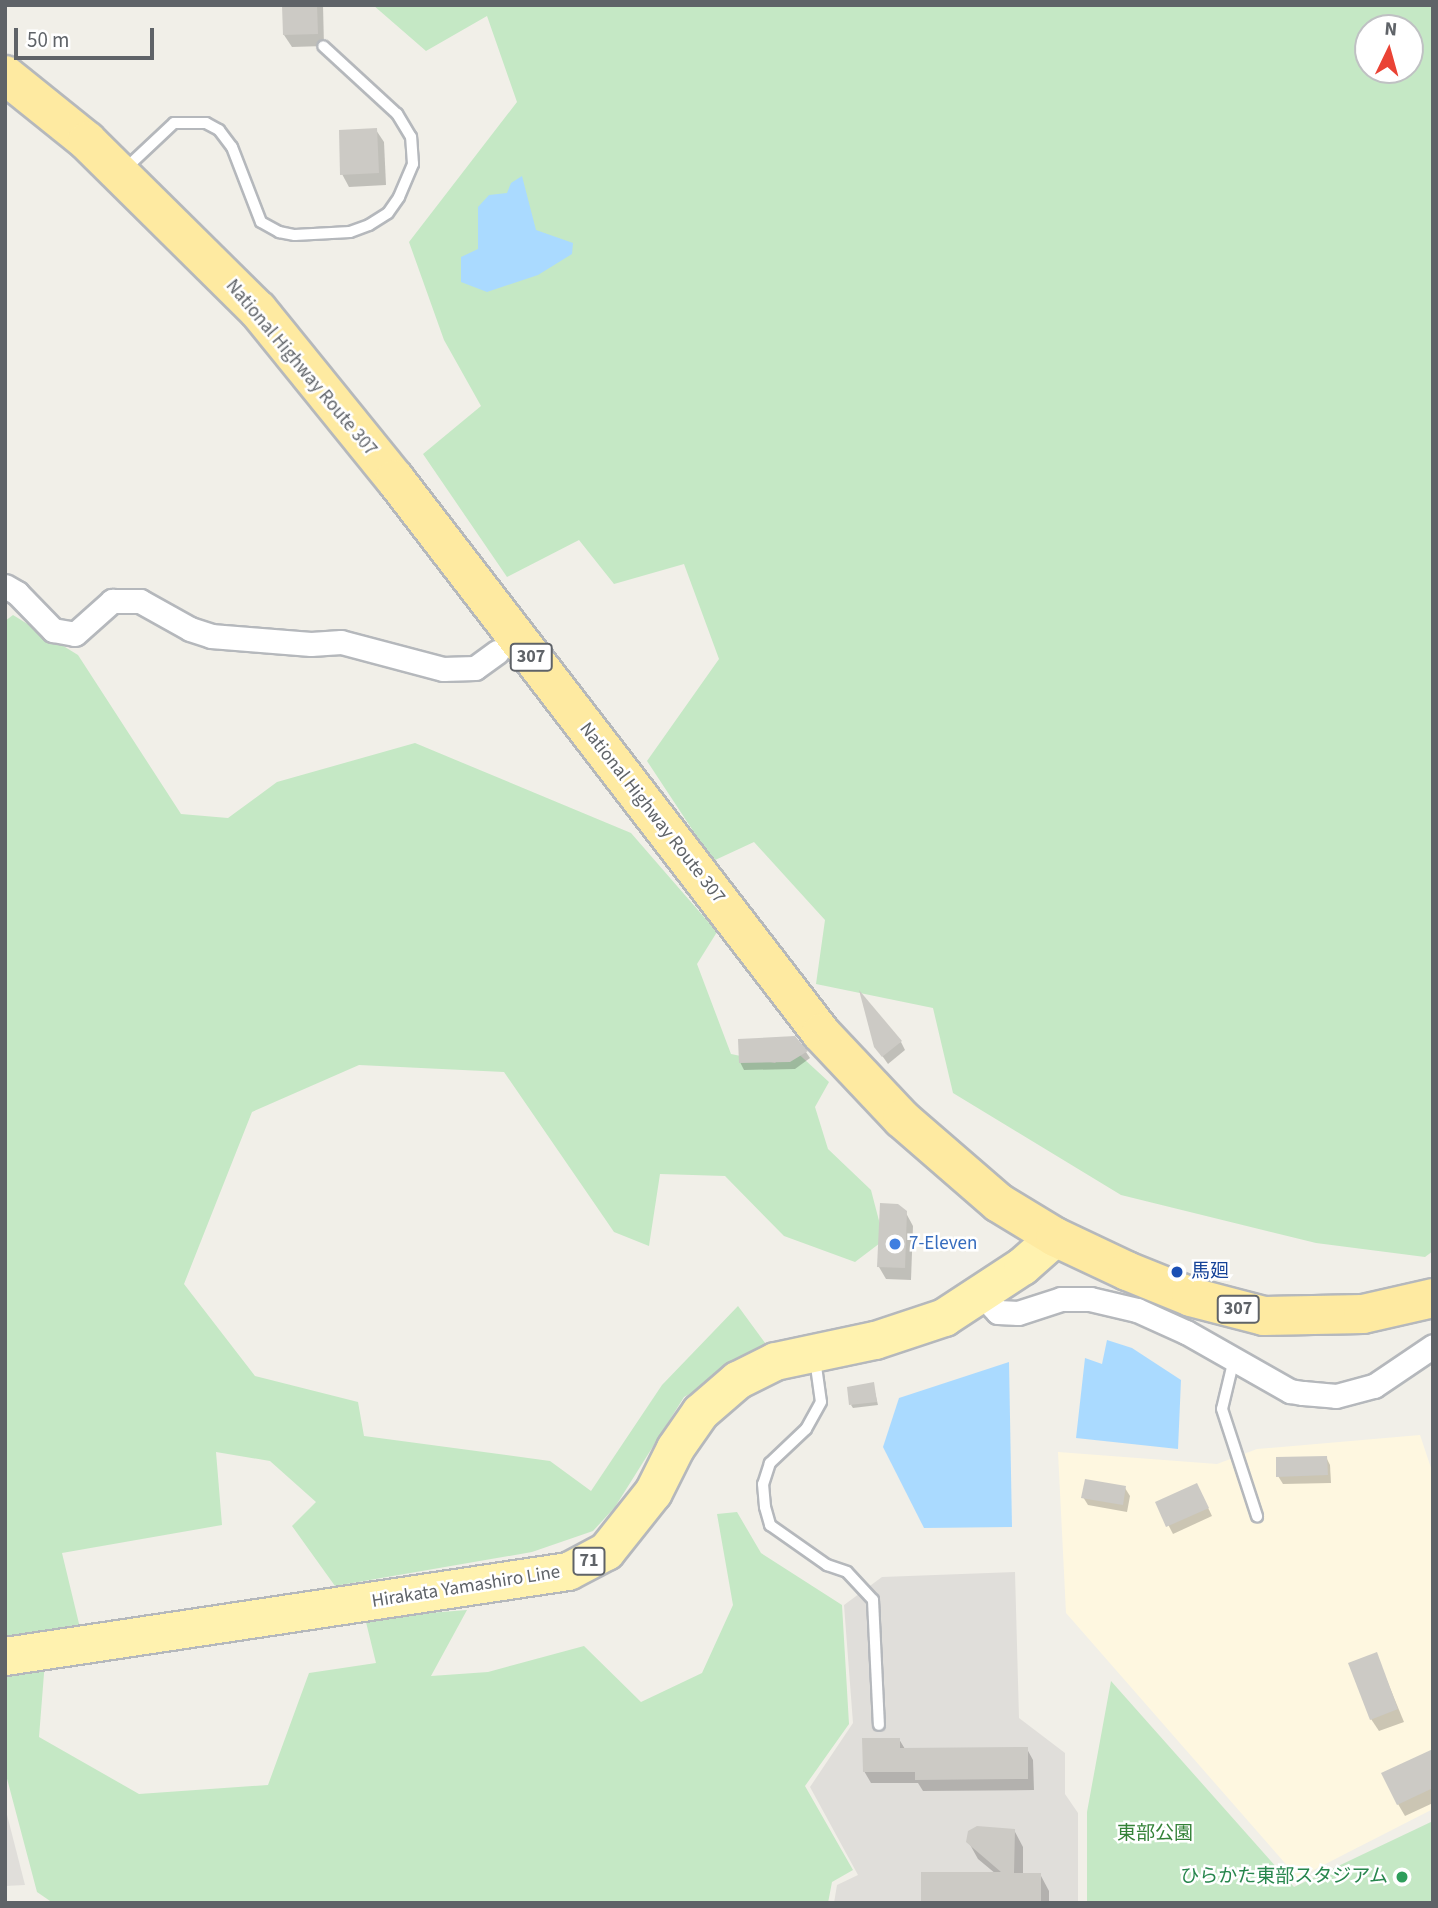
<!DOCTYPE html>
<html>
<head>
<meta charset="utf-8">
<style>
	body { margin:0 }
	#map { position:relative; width:1438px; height:1908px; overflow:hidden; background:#f1efe8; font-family:"Source Sans 3","Noto Sans JP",sans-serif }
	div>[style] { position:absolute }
	.commercial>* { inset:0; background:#fef7e0 }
	.industrial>* { inset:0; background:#e0deda }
	.green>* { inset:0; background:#c5e8c5 }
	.water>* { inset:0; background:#aadaff }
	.shadow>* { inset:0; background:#0003 }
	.building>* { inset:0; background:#cccac5 }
	.roads { filter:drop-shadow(2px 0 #b5b8bc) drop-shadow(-2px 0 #b5b8bc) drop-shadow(0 2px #b5b8bc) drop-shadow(0 -2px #b5b8bc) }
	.service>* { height:10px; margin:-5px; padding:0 5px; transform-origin:5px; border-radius:5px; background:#fff }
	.minor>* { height:23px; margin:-11.5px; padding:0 11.5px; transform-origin:11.5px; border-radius:11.5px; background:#fff }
	.primary>* { height:37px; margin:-18.5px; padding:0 18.5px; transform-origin:18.5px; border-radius:18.5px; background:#fff2af }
	.trunk>* { height:38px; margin:-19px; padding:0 19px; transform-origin:19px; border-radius:19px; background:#feeaa1 }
	.dots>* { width:19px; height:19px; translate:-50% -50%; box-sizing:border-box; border:4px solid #fff; border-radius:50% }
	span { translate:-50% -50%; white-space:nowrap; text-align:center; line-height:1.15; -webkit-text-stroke:5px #fff; paint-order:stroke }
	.shield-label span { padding:2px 5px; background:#fff; border:2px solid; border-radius:5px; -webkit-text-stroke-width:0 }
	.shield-label { font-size:18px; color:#5f6368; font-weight:700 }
	.street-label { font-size:19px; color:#5f6368 }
	.shop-label { font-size:19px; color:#366cbe }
	.left { translate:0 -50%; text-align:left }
	.transit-label { font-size:19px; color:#164399 }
	.park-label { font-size:19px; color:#348238 }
	.leisure-label { font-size:19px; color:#27864d }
	.right { translate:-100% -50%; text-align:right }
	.frame { position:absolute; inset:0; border:7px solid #5f6368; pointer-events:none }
	.north { position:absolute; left:1354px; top:14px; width:70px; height:70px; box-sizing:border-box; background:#fff; border:2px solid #bfc1c3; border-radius:50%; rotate:5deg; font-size:19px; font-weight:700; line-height:28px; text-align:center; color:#5f6368 }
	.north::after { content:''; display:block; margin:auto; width:24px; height:32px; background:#ea4335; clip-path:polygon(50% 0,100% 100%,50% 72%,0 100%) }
	.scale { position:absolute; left:14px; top:28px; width:140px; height:32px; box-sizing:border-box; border:4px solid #5f6368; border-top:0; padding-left:9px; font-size:21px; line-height:24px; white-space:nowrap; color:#5f6368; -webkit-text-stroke:5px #fff; paint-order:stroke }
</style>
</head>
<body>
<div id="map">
	<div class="commercial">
		<i style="clip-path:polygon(1420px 1435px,1433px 1474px,1433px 1809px,1298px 1878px,1066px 1613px,1058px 1452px,1217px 1464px,1257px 1449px)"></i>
	</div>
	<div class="industrial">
		<i style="clip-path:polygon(1015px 1572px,1019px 1718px,1065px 1753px,1065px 1794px,1078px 1813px,1078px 1903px,834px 1903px,837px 1885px,858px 1875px,810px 1787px,853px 1723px,844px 1605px,882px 1577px)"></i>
		<i style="clip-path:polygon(5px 1807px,25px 1885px,5px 1886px)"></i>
	</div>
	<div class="green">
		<i style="clip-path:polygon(evenodd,373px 5px,1433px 5px,1433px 1251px,1425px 1257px,1316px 1243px,1121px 1195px,953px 1093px,933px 1008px,816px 984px,825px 920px,754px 842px,713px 861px,647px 761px,719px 659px,684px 564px,614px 584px,579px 540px,507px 577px,423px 454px,481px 406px,444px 340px,409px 242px,517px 102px,487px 16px,426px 51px,373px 5px,1368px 28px,1410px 28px,1410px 70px,1368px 70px,1368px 28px)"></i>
		<i style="clip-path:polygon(13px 615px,78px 655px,181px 814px,228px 818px,277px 782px,415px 743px,631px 833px,717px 932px,697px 964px,731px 1054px,775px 1063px,791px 1047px,829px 1082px,815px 1107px,828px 1149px,871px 1190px,884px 1240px,855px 1262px,784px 1236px,725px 1176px,660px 1174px,649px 1246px,614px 1232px,504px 1072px,359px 1065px,252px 1112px,184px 1284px,255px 1376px,358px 1402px,364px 1436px,550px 1461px,591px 1491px,662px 1385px,738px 1306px,771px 1351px,684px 1397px,615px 1507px,593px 1531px,532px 1552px,335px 1586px,292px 1526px,316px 1502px,270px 1461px,216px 1452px,222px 1525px,62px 1553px,81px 1632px,5px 1641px,5px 621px)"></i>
		<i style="clip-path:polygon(737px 1512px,761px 1553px,842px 1605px,849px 1724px,805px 1786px,853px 1870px,832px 1882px,828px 1903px,53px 1903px,37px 1892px,5px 1771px,5px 1666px,45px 1661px,39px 1737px,139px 1794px,268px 1785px,309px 1673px,376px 1663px,365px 1618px,467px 1610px,431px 1676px,488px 1672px,584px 1646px,641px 1702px,702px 1673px,733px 1605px,717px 1514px)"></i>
		<i style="clip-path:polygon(1111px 1681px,1294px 1887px,1433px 1821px,1433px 1903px,1087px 1903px,1087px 1812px)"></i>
	</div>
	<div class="water">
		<i style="clip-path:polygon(522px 176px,536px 230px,573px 243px,572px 254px,538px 275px,487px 292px,461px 282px,461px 257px,478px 249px,478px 207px,489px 195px,507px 193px,511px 183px)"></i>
		<i style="clip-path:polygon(1107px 1340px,1132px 1348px,1181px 1380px,1178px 1449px,1076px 1438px,1085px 1358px,1102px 1364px)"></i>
		<i style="clip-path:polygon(1009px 1362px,1012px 1527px,924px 1528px,883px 1447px,899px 1398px)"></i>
	</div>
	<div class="shadow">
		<i style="clip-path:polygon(283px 5px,323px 5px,324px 46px,292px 47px,284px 35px)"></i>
		<i style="clip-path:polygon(376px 130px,384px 142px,386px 185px,349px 187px,342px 174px)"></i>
		<i style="clip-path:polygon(901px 1042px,905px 1050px,888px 1064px,876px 1047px)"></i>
		<i style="clip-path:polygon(806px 1052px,810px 1058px,795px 1069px,744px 1070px,740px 1062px)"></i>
		<i style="clip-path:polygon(906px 1213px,913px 1226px,911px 1280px,886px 1279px,879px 1267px)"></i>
		<i style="clip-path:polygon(873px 1384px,878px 1405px,853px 1408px,851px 1405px)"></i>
		<i style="clip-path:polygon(1326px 1457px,1330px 1465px,1331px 1483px,1283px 1484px,1278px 1476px)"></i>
		<i style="clip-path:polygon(1125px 1488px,1130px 1496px,1127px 1512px,1088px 1505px,1083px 1497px)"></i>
		<i style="clip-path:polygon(1201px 1493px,1212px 1516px,1173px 1534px,1157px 1503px)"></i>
		<i style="clip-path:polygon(1376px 1654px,1404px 1722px,1379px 1731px,1371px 1719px)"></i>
		<i style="clip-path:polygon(899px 1739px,905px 1749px,1027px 1749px,1033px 1760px,1034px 1790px,923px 1791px,918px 1783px,871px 1783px,864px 1771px)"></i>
		<i style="clip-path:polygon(1433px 1751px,1433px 1803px,1405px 1816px,1398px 1804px)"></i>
		<i style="clip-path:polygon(1014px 1830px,1023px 1847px,1023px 1874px,1040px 1874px,1049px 1891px,1049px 1903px,923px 1903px,996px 1874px,978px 1859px,968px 1841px)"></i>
	</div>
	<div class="building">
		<i style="clip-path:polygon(282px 5px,317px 5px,318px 34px,283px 35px)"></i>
		<i style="clip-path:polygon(377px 128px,379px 173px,340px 175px,339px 130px)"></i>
		<i style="clip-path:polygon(859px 990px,902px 1041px,882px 1057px,874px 1047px)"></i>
		<i style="clip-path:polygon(795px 1036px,808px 1051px,790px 1062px,739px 1063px,738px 1039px)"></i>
		<i style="clip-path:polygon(880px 1203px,898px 1204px,907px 1211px,905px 1268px,877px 1267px)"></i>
		<i style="clip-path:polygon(874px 1382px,877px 1402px,849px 1405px,847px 1387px)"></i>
		<i style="clip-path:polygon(1327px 1456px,1328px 1475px,1276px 1477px,1276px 1457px)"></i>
		<i style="clip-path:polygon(1085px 1479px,1126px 1486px,1123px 1505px,1081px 1498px)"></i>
		<i style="clip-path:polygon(1197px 1483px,1209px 1508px,1166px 1527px,1155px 1502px)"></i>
		<i style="clip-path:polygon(1377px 1652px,1398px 1709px,1370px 1720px,1348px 1663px)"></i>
		<i style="clip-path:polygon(862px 1738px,900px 1738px,900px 1748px,1028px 1747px,1028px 1779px,915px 1780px,915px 1772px,863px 1772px)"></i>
		<i style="clip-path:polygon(1433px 1749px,1433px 1788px,1397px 1805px,1381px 1773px)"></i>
		<i style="clip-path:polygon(977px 1826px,1015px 1829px,1014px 1873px,1041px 1873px,1041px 1903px,921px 1903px,921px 1872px,1001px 1872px,966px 1842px,968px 1831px)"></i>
	</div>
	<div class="roads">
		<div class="service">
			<i style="left:125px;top:169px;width:67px;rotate:-43.2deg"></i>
			<i style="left:174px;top:123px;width:32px"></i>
			<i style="left:206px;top:123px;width:15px;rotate:28deg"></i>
			<i style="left:219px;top:130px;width:21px;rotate:53deg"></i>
			<i style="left:232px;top:147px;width:80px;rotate:68.9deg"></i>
			<i style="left:261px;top:222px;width:21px;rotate:29deg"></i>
			<i style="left:279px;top:232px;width:16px;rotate:11deg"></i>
			<i style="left:295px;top:235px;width:55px;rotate:-3.1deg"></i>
			<i style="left:350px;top:232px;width:20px;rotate:-20deg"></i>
			<i style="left:369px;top:225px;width:22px;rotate:-32deg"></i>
			<i style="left:388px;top:213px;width:19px;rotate:-55deg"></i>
			<i style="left:399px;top:197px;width:36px;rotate:-67deg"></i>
			<i style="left:413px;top:164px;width:27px;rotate:-94deg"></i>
			<i style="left:411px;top:137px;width:27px;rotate:-121deg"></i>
			<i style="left:397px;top:114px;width:100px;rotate:-137.4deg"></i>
			<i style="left:815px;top:1359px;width:43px;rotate:82.1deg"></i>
			<i style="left:821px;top:1402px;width:31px;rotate:119deg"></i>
			<i style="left:806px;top:1429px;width:50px;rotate:136.6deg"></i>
			<i style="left:770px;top:1463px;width:22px;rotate:108deg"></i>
			<i style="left:763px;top:1484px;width:23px;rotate:85deg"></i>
			<i style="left:765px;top:1507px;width:19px;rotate:74deg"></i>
			<i style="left:770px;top:1525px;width:70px;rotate:35.1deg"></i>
			<i style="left:827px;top:1565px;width:21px;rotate:19deg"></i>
			<i style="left:847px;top:1572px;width:38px;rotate:47deg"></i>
			<i style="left:873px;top:1600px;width:125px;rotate:87.3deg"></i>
			<i style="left:1234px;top:1359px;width:51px;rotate:103.5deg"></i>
			<i style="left:1222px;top:1409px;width:113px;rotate:71.9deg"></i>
		</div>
		<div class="minor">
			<i style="left:5px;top:586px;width:14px;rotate:30deg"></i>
			<i style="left:17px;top:593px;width:52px;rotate:45.8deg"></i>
			<i style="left:53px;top:630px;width:22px;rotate:10deg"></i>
			<i style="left:75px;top:634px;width:50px;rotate:-41.7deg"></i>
			<i style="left:112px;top:601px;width:28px"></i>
			<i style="left:140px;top:601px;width:57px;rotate:29.2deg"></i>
			<i style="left:190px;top:629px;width:22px;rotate:18deg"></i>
			<i style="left:211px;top:636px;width:100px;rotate:4.6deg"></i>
			<i style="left:311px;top:644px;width:30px;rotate:-4deg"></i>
			<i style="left:341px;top:642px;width:106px;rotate:14.8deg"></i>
			<i style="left:443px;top:669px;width:32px;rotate:-2deg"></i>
			<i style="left:475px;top:668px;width:27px;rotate:-36deg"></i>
			<i style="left:982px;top:1295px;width:23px;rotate:47deg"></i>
			<i style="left:998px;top:1312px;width:20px;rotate:3deg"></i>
			<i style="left:1018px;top:1313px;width:45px;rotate:-18deg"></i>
			<i style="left:1061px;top:1299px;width:29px"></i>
			<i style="left:1090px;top:1299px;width:48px;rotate:13.2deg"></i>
			<i style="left:1137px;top:1310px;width:54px;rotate:24.2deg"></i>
			<i style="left:1186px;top:1332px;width:120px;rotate:29.6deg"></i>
			<i style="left:1290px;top:1391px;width:13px;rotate:9deg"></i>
			<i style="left:1303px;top:1393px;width:33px;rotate:5deg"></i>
			<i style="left:1336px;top:1396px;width:39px;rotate:-15deg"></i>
			<i style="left:1374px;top:1386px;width:71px;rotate:-34.1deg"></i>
		</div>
		<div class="primary">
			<i style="left:5px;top:1656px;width:569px;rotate:-8.59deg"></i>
			<i style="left:568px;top:1571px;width:43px;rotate:-27.8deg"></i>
			<i style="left:606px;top:1551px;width:75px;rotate:-51.5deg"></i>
			<i style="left:653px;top:1492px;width:49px;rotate:-63.4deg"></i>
			<i style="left:675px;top:1448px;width:44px;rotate:-55.2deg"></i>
			<i style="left:700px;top:1412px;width:49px;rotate:-40.9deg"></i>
			<i style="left:737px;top:1380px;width:42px;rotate:-26.6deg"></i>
			<i style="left:775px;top:1361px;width:102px;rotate:-11.9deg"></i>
			<i style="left:875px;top:1340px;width:73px;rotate:-18.4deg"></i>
			<i style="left:944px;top:1317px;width:93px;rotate:-33.2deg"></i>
			<i style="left:1022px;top:1266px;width:44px;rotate:-41.3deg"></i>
		</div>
		<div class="trunk">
			<i style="left:5px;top:75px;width:105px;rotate:38.8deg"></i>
			<i style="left:87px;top:141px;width:240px;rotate:44.7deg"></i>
			<i style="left:258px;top:310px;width:218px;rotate:51deg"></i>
			<i style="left:395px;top:479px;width:699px;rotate:52.44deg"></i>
			<i style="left:821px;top:1033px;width:118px;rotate:46.7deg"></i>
			<i style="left:902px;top:1119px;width:128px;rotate:40.9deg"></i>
			<i style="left:999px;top:1203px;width:66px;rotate:31.3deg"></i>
			<i style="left:1055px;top:1237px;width:80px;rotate:25.3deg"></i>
			<i style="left:1127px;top:1271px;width:69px;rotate:22.1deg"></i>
			<i style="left:1191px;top:1297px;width:75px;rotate:14.6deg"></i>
			<i style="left:1264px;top:1316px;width:99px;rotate:-1.2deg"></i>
			<i style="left:1363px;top:1314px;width:72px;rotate:-12.9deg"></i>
		</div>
	</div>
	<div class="dots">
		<i style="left:895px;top:1244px;background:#3f7fe0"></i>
		<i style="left:1177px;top:1272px;background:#1a4fb4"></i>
		<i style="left:1402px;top:1877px;background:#2e9e5b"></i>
	</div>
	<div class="shield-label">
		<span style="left:531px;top:657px">307</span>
		<span style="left:1238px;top:1309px">307</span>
		<span style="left:589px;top:1561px">71</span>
	</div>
	<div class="street-label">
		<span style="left:301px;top:368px;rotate:50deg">National Highway Route 307</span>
		<span style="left:652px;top:813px;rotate:52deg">National Highway Route 307</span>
		<span style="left:466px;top:1587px;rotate:-9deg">Hirakata Yamashiro Line</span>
	</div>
	<div class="shop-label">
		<span class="left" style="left:909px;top:1244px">7-Eleven</span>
	</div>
	<div class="transit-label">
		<span class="left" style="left:1191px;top:1272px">馬廻</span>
	</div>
	<div class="park-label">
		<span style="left:1155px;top:1834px">東部公園</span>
	</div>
	<div class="leisure-label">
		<span class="right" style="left:1388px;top:1877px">ひらかた東部スタジアム</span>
	</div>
	<div class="frame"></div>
	<div class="north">N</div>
	<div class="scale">50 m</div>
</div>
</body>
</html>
